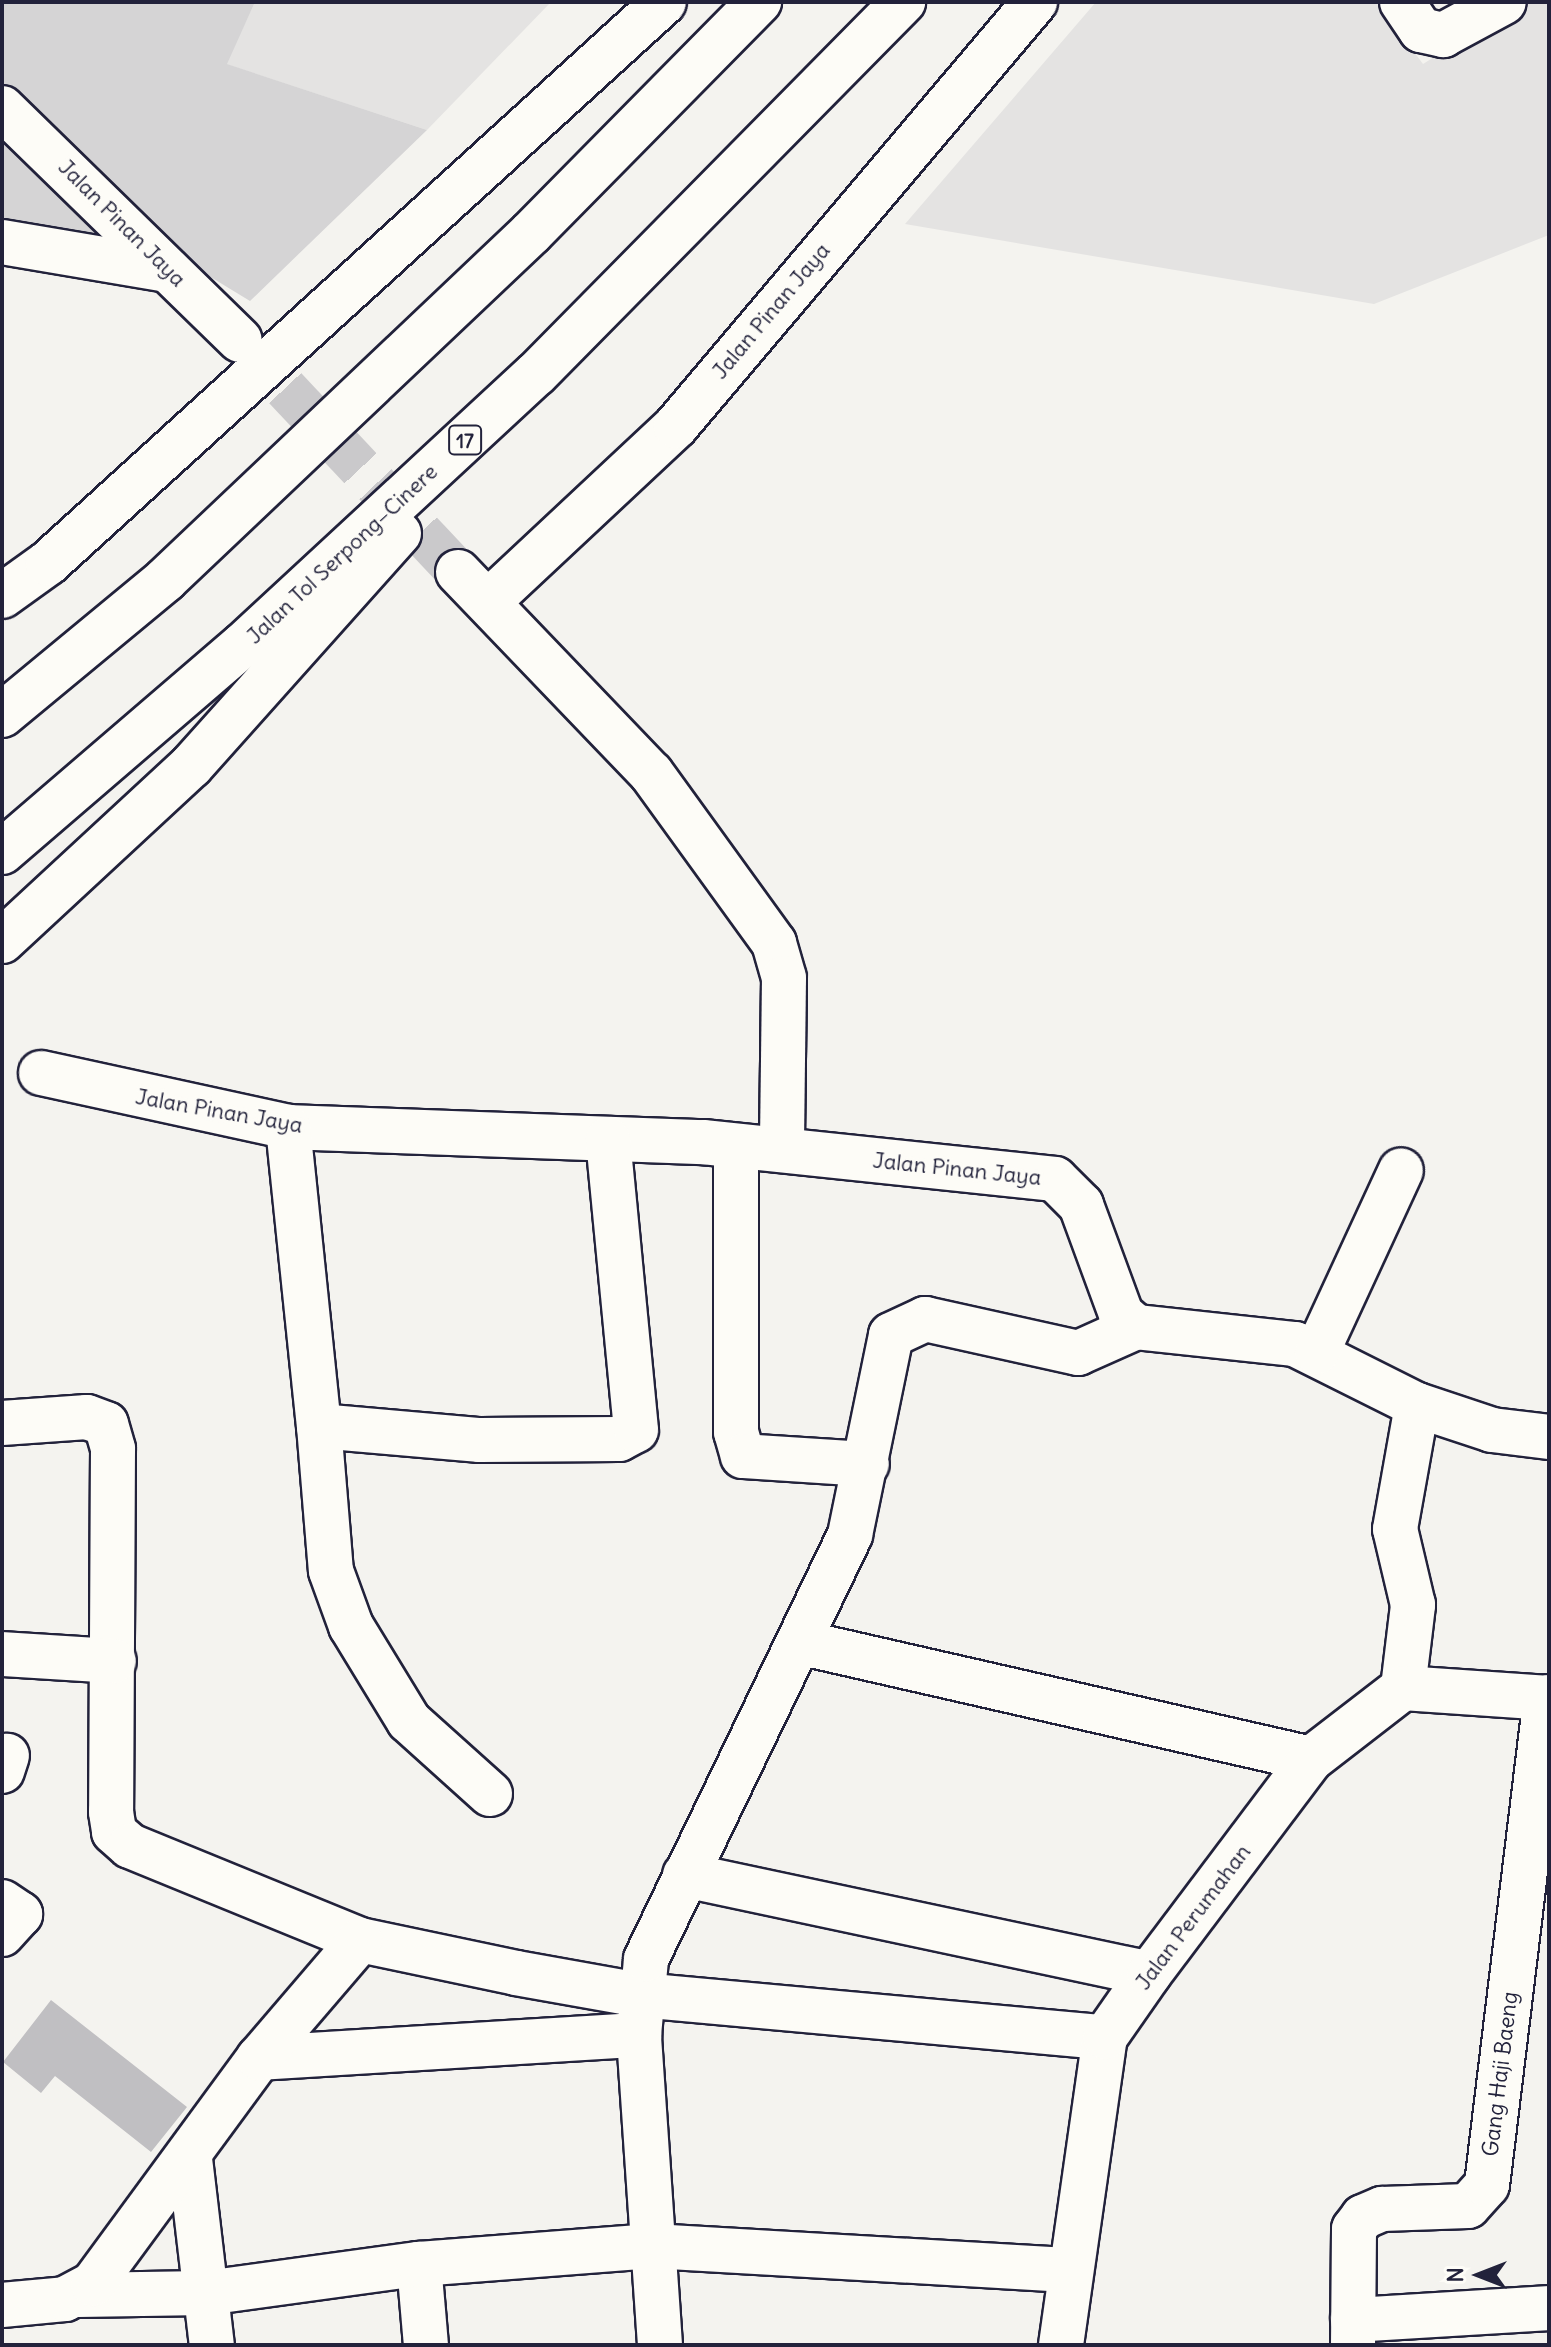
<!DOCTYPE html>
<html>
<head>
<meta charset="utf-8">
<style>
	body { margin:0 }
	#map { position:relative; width:1551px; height:2347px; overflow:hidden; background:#f4f3ef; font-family:Delius,sans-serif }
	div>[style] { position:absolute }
	.built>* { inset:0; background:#e4e3e2 }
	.green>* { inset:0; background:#d5d4d5 }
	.building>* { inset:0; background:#c0bfc2 }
	.minor-tunnel>* { height:44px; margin-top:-22px; transform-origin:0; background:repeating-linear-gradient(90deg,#cac9cb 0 44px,transparent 0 66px) }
	.roads { filter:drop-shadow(2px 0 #22223b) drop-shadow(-2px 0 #22223b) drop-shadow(0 2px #22223b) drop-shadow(0 -2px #22223b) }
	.minor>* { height:44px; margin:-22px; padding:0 22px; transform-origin:22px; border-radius:22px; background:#fdfcf7 }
	.highway>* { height:44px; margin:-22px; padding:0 22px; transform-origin:22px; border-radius:22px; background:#fdfcf7 }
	span { translate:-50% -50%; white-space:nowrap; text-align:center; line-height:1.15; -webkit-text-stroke:7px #fdfcf7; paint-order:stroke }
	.shield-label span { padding:2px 6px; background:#fdfcf7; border:2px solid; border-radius:6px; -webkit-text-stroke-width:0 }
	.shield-label { font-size:20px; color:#22223b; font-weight:700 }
	.street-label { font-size:22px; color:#22223b }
	.frame { position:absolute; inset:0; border:4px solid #22223b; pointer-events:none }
	.north { position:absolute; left:1439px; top:2235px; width:80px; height:80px; -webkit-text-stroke:6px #fdfcf7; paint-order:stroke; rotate:270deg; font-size:22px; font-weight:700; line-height:32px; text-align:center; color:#22223b }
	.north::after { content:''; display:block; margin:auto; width:28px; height:36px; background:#22223b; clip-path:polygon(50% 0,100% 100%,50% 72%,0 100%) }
</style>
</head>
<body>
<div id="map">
	<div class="built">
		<i style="clip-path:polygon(255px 2px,551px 2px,427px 130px,226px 64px)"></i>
		<i style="clip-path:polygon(1096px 2px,1377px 2px,1423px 64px,1522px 2px,1549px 2px,1549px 235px,1374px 304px,905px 224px)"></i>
	</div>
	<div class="green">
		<i style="clip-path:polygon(2px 2px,255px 2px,227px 64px,427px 130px,250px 301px,163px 248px,2px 227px)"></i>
	</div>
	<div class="building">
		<i style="clip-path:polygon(51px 2000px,187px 2107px,151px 2152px,55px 2076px,41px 2093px,3px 2062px)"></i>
	</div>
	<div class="minor-tunnel">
		<i style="left:240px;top:340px;width:318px;rotate:46.8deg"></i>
	</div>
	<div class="roads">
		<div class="minor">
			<i style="left:1402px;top:2px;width:34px;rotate:56deg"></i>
			<i style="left:1421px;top:30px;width:23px;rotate:13deg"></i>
			<i style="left:1443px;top:35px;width:69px;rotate:-28.4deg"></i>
			<i style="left:2px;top:108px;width:332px;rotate:44.3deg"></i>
			<i style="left:2px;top:242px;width:168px;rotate:9.6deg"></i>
			<i style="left:458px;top:572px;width:279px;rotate:46.2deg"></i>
			<i style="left:651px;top:773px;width:210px;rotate:54.1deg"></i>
			<i style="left:774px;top:943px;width:36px;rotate:74deg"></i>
			<i style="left:784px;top:978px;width:172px;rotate:90.7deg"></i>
			<i style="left:488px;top:602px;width:258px;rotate:-43.1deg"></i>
			<i style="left:676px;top:426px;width:556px;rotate:-49.75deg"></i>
			<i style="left:41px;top:1073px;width:253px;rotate:12.3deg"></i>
			<i style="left:288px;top:1127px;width:415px;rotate:2.1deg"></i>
			<i style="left:703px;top:1142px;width:354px;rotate:6deg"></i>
			<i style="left:1055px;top:1179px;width:37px;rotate:45deg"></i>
			<i style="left:1081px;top:1205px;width:116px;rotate:69.8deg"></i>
			<i style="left:1121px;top:1314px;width:20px;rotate:41deg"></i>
			<i style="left:1136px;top:1327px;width:160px;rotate:6.1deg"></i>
			<i style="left:1295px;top:1344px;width:136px;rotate:26.6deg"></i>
			<i style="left:1417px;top:1405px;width:79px;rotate:18.4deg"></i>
			<i style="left:1492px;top:1430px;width:57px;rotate:7deg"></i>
			<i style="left:288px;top:1127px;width:301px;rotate:84.1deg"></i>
			<i style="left:319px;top:1426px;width:162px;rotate:5deg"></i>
			<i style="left:480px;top:1440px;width:139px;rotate:-0.4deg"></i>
			<i style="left:619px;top:1439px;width:19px;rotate:-28deg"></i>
			<i style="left:636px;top:1430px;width:292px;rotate:-95.5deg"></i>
			<i style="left:736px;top:1146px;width:286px;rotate:90deg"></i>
			<i style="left:736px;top:1432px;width:25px;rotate:74deg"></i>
			<i style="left:743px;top:1456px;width:124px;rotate:3.7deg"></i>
			<i style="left:1317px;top:1352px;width:200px;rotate:-65.2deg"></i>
			<i style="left:2px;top:1423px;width:85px;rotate:-4deg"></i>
			<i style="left:87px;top:1417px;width:20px;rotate:20deg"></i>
			<i style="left:106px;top:1424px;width:26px;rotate:74deg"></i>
			<i style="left:113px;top:1449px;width:363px;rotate:90.3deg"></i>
			<i style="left:111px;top:1812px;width:20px;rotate:81deg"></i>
			<i style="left:114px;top:1832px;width:21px;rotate:41deg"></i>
			<i style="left:130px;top:1846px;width:248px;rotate:22.2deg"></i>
			<i style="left:360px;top:1940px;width:159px;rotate:11.9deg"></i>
			<i style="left:516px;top:1973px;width:126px;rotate:10.1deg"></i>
			<i style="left:640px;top:1995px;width:467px;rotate:5.2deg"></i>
			<i style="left:319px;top:1426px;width:145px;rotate:85.3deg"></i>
			<i style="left:331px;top:1571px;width:59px;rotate:70deg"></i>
			<i style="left:351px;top:1626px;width:111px;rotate:58.6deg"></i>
			<i style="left:409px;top:1721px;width:109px;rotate:42deg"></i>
			<i style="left:803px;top:1643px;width:521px;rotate:12.86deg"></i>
			<i style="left:2px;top:1654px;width:112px;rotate:3.6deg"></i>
			<i style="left:1403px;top:1688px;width:84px;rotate:-83.1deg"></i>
			<i style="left:1413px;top:1605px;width:78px;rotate:-103.3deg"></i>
			<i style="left:1395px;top:1529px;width:126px;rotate:-79.9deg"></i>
			<i style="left:2px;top:1771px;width:16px;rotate:-72deg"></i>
			<i style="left:685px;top:1875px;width:474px;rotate:12deg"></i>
			<i style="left:2px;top:1902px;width:22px;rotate:34deg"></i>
			<i style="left:20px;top:1914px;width:27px;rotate:132deg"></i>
			<i style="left:259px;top:2058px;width:381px;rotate:-3.5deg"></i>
			<i style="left:190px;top:2159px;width:187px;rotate:83.3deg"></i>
			<i style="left:419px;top:2264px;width:81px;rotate:85.1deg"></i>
			<i style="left:78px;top:2295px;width:128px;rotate:-0.9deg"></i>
			<i style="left:206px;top:2293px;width:215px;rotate:-7.8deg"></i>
			<i style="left:419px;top:2264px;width:234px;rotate:-4.4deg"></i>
			<i style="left:652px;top:2246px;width:416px;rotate:3.3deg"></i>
			<i style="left:2px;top:2305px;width:63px;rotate:-5.4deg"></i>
			<i style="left:65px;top:2299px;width:32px;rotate:-28deg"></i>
			<i style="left:93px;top:2284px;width:280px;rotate:-53.7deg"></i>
			<i style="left:259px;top:2058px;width:155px;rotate:-49.4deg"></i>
			<i style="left:1353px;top:2320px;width:196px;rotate:-3.5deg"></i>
			<i style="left:660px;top:2345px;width:311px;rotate:-93.9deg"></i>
			<i style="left:639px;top:2035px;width:76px;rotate:-84.7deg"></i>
			<i style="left:646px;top:1959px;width:471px;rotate:-64.3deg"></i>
			<i style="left:850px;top:1535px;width:204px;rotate:-78.4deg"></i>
			<i style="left:891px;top:1335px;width:38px;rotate:-25deg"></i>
			<i style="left:925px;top:1319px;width:157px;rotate:12.5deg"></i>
			<i style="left:1078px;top:1353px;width:64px;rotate:-24.1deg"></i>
			<i style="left:1061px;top:2345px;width:311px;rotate:-81.9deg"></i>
			<i style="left:1105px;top:2037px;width:77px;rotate:-55.1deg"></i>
			<i style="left:1149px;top:1974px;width:269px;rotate:-53deg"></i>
			<i style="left:1311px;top:1759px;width:116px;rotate:-37.7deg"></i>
			<i style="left:1403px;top:1688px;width:146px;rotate:3.9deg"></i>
			<i style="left:1353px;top:2345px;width:116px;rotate:-89.5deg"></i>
			<i style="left:1354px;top:2229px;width:15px;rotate:-53deg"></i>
			<i style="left:1363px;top:2217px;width:21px;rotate:-23deg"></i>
			<i style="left:1382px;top:2209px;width:86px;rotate:-2deg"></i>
			<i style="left:1468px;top:2206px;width:28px;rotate:-48deg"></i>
			<i style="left:1487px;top:2185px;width:491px;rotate:-83.1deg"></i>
		</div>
		<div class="highway">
			<i style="left:2px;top:596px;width:57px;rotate:-35.7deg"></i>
			<i style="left:48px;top:563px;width:833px;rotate:-42.32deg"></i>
			<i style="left:2px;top:715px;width:212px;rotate:-39.6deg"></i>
			<i style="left:165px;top:580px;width:504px;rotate:-43.47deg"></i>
			<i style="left:531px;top:233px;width:325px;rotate:-45.4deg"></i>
			<i style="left:2px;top:852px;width:318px;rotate:-40.7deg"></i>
			<i style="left:243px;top:645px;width:399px;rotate:-42.8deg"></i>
			<i style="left:536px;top:374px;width:523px;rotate:-45.39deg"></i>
			<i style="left:2px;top:941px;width:258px;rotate:-42.8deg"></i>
			<i style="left:191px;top:766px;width:312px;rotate:-48.2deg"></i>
		</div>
	</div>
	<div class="shield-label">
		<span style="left:465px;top:440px">17</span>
	</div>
	<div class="street-label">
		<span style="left:122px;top:223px;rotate:45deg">Jalan Pinan Jaya</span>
		<span style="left:771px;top:311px;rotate:-50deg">Jalan Pinan Jaya</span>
		<span style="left:342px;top:554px;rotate:-43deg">Jalan Tol Serpong–Cinere</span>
		<span style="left:219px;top:1111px;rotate:10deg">Jalan Pinan Jaya</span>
		<span style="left:957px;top:1169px;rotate:6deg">Jalan Pinan Jaya</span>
		<span style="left:1193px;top:1917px;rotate:-53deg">Jalan Perumahan</span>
		<span style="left:1500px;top:2074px;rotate:-83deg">Gang Haji Baeng</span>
	</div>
	<div class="frame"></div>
	<div class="north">N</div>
</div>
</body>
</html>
